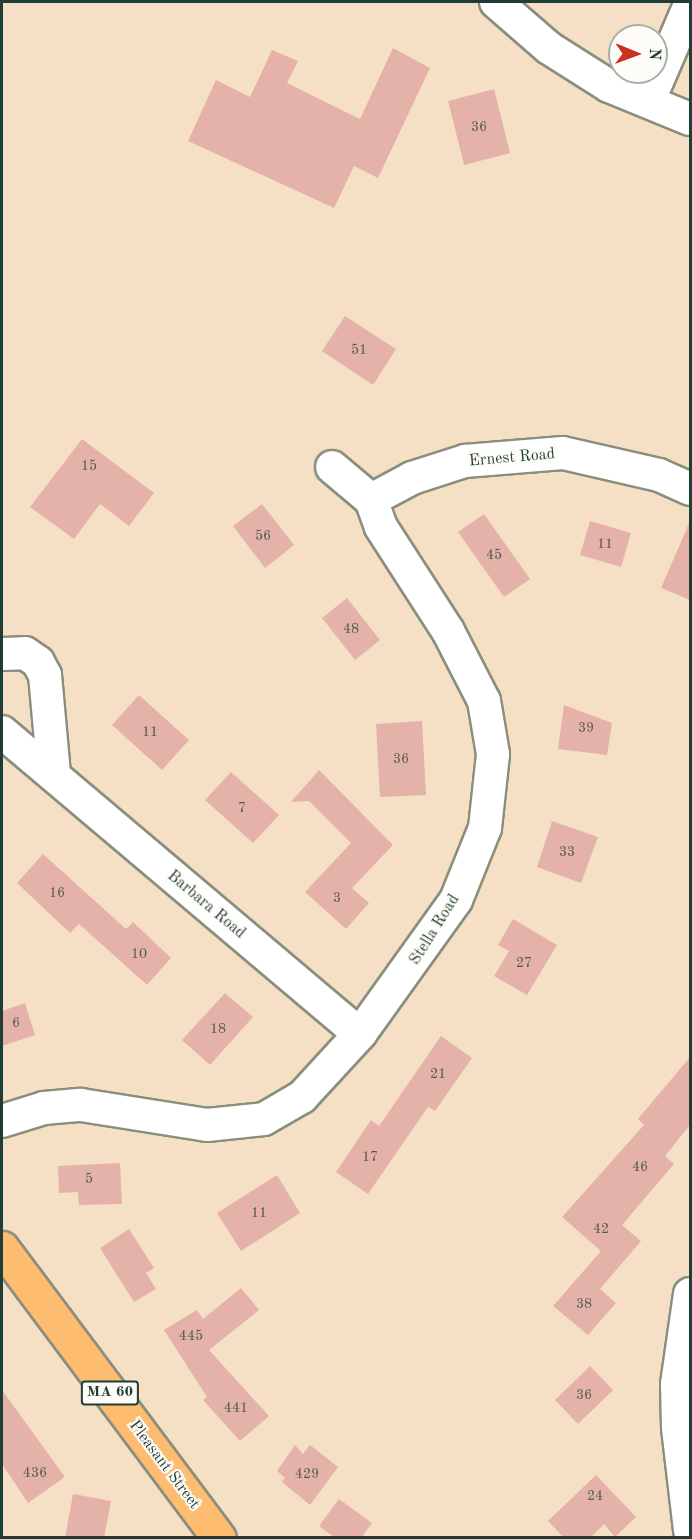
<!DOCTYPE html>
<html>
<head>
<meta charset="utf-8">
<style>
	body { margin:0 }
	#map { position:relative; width:692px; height:1539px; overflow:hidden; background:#f5e0c5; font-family:"Old Standard TT",serif }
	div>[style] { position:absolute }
	.building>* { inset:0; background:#e4b2a9 }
	.roads { filter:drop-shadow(2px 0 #8a8e7c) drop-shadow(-2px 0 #8a8e7c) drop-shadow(0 2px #8a8e7c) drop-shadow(0 -2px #8a8e7c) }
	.minor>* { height:32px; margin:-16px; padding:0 16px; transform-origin:16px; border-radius:16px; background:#fff }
	.major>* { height:33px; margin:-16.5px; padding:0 16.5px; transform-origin:16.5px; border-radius:16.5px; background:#fdbc70 }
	span { translate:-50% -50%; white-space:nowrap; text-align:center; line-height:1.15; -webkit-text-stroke:4.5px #fdfcf7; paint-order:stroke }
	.number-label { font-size:14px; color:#505a51 }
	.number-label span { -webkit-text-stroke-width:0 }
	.shield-label span { padding:2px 4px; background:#fdfcf7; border:2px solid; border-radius:4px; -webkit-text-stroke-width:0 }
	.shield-label { font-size:15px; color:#1f3d34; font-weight:700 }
	.street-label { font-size:16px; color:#1f3d34 }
	.frame { position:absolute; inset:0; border:3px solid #1f3d34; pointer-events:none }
	.north { position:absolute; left:608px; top:24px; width:60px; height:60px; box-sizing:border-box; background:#fdfcf7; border:2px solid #a4b0a9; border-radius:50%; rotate:91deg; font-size:16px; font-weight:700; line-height:24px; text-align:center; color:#1f3d34 }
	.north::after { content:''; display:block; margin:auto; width:21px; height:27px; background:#c8321e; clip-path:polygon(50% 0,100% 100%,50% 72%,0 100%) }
</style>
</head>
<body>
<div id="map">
	<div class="building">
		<i style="clip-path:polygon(393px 48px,430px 68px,378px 178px,354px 166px,334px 208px,188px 141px,216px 80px,250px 97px,272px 50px,298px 61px,287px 83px,360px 119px)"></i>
		<i style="clip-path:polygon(494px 89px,510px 153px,464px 165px,448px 101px)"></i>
		<i style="clip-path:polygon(345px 316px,396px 349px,373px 385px,322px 351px)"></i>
		<i style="clip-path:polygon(82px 439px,154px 493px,129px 526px,100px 504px,74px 539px,30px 507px)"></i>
		<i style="clip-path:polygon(262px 504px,294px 545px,265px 568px,233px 526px)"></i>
		<i style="clip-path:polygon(484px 514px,530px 579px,504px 597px,458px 532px)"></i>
		<i style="clip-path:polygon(590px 521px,631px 533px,621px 567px,580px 555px)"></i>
		<i style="clip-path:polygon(690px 521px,690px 600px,661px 588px)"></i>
		<i style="clip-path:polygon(347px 598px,380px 640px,355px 660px,322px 618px)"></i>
		<i style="clip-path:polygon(139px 695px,189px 740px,162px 770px,112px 725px)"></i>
		<i style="clip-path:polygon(564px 705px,612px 723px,607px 755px,558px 749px)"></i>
		<i style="clip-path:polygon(422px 721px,426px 795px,380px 797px,376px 724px)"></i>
		<i style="clip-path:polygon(319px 770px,393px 845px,352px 888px,369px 903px,346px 929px,305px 892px,351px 843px,309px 801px,291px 802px)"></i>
		<i style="clip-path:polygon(231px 772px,279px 815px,253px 843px,205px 800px)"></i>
		<i style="clip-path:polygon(552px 821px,598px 837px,581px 883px,537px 867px)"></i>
		<i style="clip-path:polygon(43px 854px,126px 929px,133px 922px,171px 958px,147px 985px,79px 924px,70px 933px,17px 883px)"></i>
		<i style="clip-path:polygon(513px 919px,557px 945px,527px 995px,494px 976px,509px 951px,498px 945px)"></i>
		<i style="clip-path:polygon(225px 993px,253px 1017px,210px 1065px,182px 1040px)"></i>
		<i style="clip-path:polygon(25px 1003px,35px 1035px,2px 1046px,2px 1011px)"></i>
		<i style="clip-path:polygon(441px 1036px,472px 1058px,435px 1111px,428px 1107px,368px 1194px,336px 1172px,371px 1120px,379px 1126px)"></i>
		<i style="clip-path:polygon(690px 1057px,690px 1125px,665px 1156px,674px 1164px,622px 1225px,641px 1241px,600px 1289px,616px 1303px,588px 1335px,553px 1306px,601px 1251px,562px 1217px,644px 1125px,638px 1119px)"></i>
		<i style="clip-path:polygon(120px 1163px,122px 1204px,79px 1205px,78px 1192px,59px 1193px,58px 1166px)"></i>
		<i style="clip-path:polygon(277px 1175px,300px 1213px,241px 1251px,217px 1213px)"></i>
		<i style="clip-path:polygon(129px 1229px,154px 1268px,146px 1273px,156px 1289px,134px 1302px,100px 1248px)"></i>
		<i style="clip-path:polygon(241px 1288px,259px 1310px,209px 1350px,269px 1416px,240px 1441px,203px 1400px,207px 1397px,164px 1330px,197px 1310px,203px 1319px)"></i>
		<i style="clip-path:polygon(590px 1366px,613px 1390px,578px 1424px,555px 1400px)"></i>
		<i style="clip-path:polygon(2px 1390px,65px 1477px,28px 1503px,2px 1464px)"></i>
		<i style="clip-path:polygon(295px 1445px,303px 1454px,310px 1445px,338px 1467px,310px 1505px,282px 1482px,285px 1478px,277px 1471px)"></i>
		<i style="clip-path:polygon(596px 1475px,636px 1517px,615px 1537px,604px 1524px,590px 1538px,564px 1538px,548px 1521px)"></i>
		<i style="clip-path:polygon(73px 1494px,111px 1501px,104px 1538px,65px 1538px)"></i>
		<i style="clip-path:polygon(339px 1499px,372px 1523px,361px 1538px,335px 1538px,319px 1526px)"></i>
	</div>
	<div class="roads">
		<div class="minor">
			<i style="left:496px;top:2px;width:70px;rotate:41deg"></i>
			<i style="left:549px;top:48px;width:71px;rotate:32.3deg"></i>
			<i style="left:609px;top:86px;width:87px;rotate:22.2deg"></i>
			<i style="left:649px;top:100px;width:103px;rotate:-66.7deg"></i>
			<i style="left:371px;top:500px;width:47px;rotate:-28.2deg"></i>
			<i style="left:412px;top:478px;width:56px;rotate:-17.8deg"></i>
			<i style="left:465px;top:461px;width:98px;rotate:-4.7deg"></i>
			<i style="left:563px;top:453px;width:98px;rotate:12.9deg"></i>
			<i style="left:659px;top:475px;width:34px;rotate:24deg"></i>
			<i style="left:2px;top:654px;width:23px;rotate:-2deg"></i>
			<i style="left:25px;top:653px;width:16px;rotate:35deg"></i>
			<i style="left:38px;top:662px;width:15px;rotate:62deg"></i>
			<i style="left:45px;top:675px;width:98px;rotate:84.8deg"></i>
			<i style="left:2px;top:732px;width:468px;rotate:40.2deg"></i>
			<i style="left:2px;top:1121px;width:44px;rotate:-17.2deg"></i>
			<i style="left:44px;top:1108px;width:37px;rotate:-5deg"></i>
			<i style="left:81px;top:1105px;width:128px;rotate:9deg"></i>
			<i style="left:207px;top:1125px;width:57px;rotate:-6deg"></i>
			<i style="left:264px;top:1119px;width:44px;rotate:-30.1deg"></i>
			<i style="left:302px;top:1097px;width:86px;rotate:-47.4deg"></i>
			<i style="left:360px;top:1034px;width:165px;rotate:-54.4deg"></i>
			<i style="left:456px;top:900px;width:78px;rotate:-68.1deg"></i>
			<i style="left:485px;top:828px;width:74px;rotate:-83.8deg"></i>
			<i style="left:493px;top:754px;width:54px;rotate:-99.6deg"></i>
			<i style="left:484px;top:701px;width:79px;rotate:-117.2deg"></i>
			<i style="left:448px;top:631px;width:124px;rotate:-122.8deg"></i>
			<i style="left:381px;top:527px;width:29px;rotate:-110deg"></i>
			<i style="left:371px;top:500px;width:51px;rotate:-139.8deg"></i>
			<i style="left:690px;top:1294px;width:91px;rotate:98.2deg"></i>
			<i style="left:677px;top:1384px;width:44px;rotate:88.7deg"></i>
			<i style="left:678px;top:1428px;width:103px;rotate:83.3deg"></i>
		</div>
		<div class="major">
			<i style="left:2px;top:1248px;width:362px;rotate:53.2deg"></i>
		</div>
	</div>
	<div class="number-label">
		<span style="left:479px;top:127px">36</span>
		<span style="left:359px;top:350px">51</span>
		<span style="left:89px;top:466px">15</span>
		<span style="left:263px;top:536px">56</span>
		<span style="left:605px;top:544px">11</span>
		<span style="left:494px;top:555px">45</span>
		<span style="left:351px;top:629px">48</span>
		<span style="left:586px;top:728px">39</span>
		<span style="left:150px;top:732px">11</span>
		<span style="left:401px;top:759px">36</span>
		<span style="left:242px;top:808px">7</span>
		<span style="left:567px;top:852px">33</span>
		<span style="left:57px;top:893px">16</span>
		<span style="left:337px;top:898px">3</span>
		<span style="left:139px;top:954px">10</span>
		<span style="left:524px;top:963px">27</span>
		<span style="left:16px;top:1023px">6</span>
		<span style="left:218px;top:1029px">18</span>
		<span style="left:438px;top:1074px">21</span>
		<span style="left:370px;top:1157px">17</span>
		<span style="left:640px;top:1167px">46</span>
		<span style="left:89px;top:1179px">5</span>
		<span style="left:259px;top:1213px">11</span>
		<span style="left:601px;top:1229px">42</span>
		<span style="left:584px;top:1304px">38</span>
		<span style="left:191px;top:1336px">445</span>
		<span style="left:584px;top:1395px">36</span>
		<span style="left:236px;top:1408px">441</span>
		<span style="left:35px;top:1473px">436</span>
		<span style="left:307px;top:1474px">429</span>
		<span style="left:595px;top:1496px">24</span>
	</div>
	<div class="shield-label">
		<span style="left:110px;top:1393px">MA 60</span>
	</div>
	<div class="street-label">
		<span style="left:512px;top:458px;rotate:-5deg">Ernest Road</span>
		<span style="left:206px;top:905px;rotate:40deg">Barbara Road</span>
		<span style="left:435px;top:930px;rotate:-58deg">Stella Road</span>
		<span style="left:164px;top:1465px;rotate:53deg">Pleasant Street</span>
	</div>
	<div class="frame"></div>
	<div class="north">N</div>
</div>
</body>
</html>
